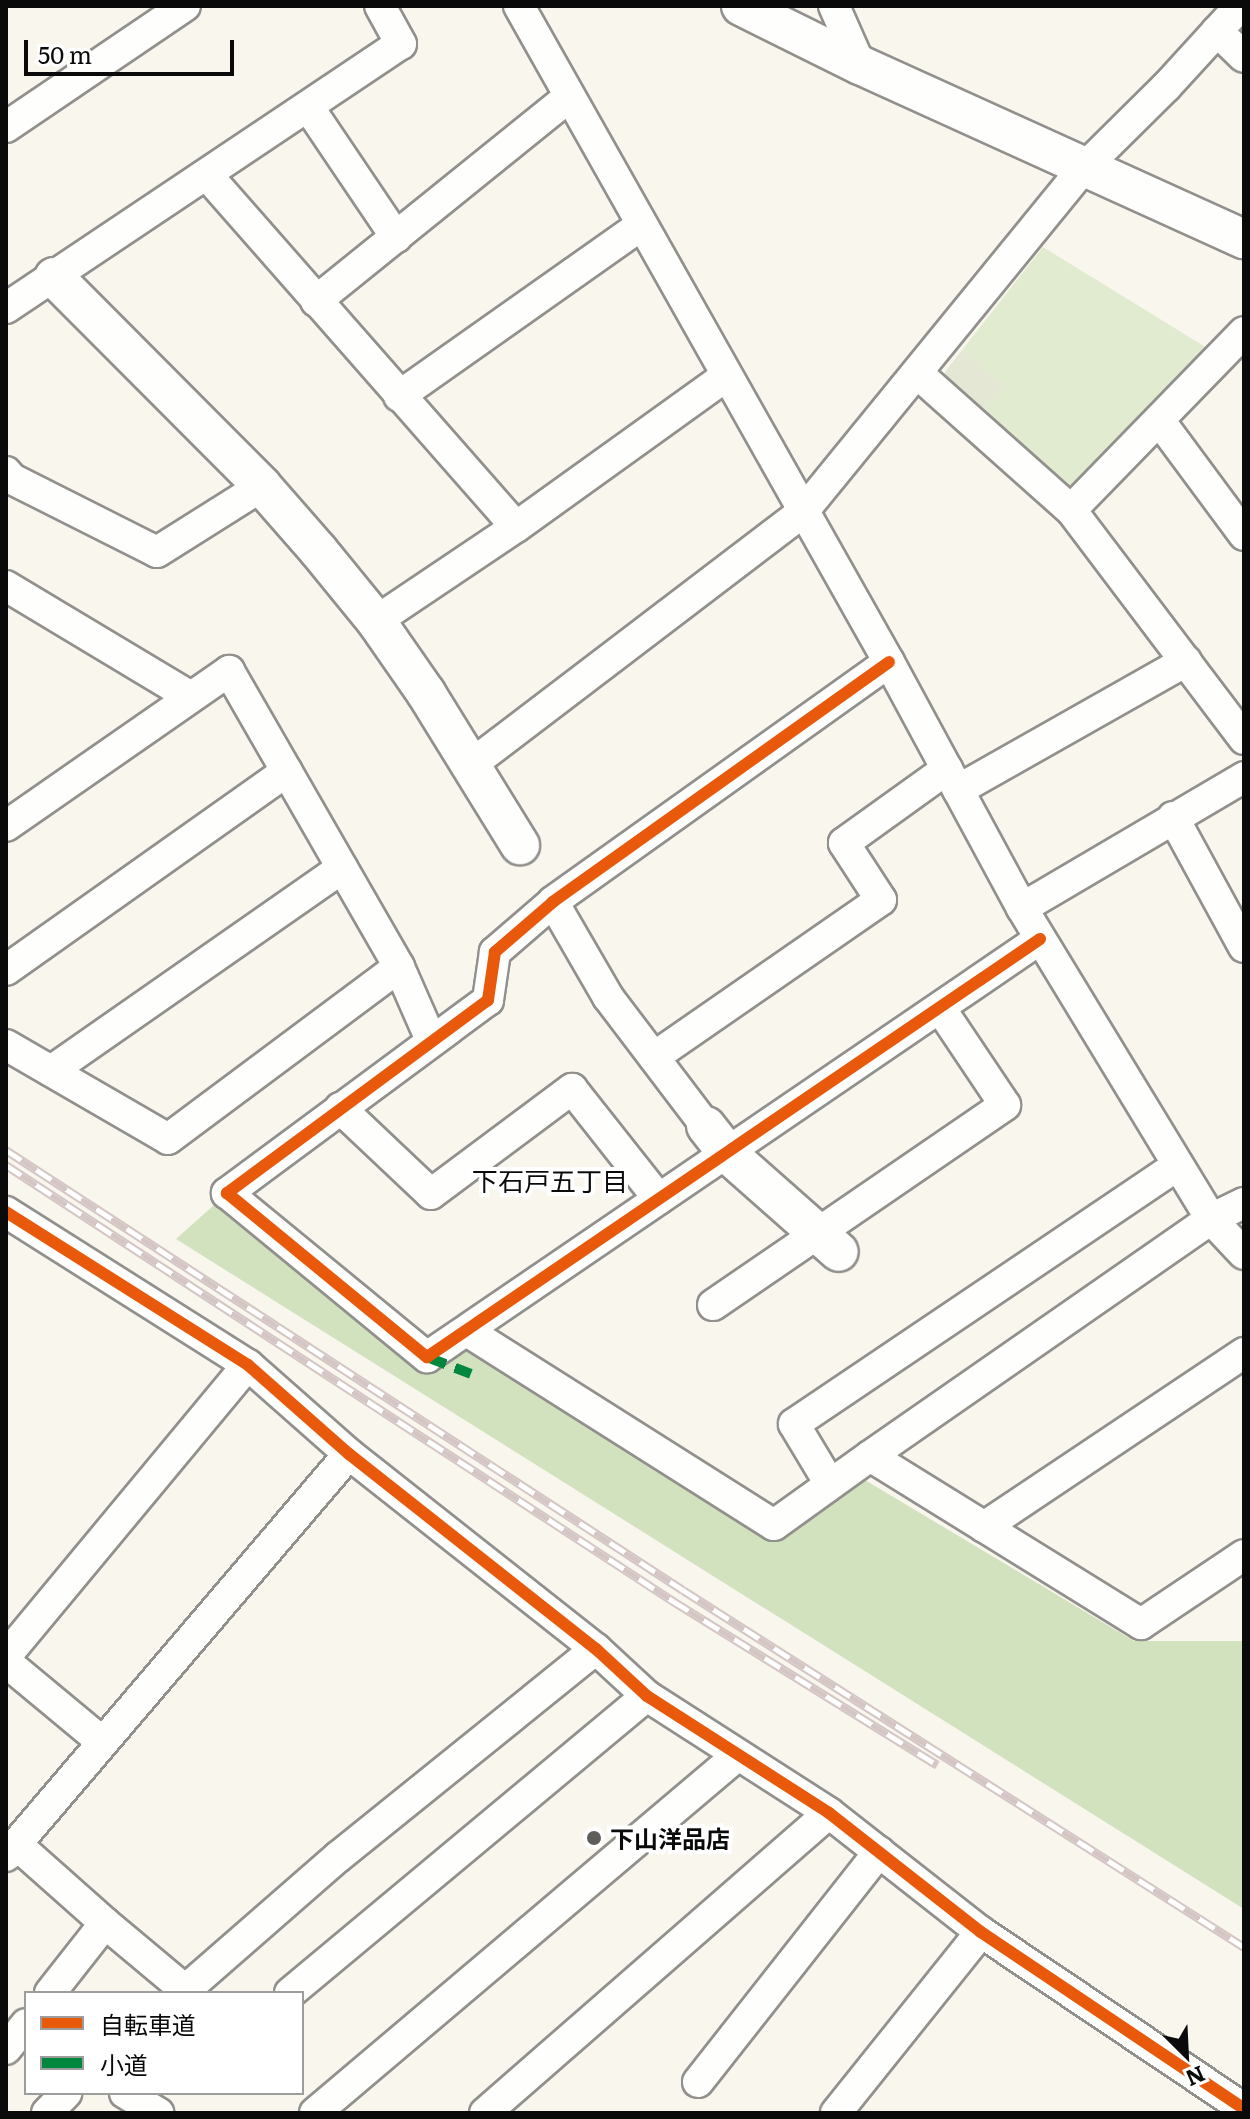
<!DOCTYPE html>
<html>
<head>
<meta charset="utf-8">
<style>
	body { margin:0 }
	#map { position:relative; width:1250px; height:2119px; overflow:hidden; background:#f9f6ee; font-family:Literata,"Noto Sans JP",serif }
	div>[style] { position:absolute }
	.green>* { inset:0; background:#e1ebd0 }
	.forest>* { inset:0; background:#d2e2bf }
	.cemetery>* { inset:0; background:#e3e7d4 }
	.roads { filter:drop-shadow(2px 0 #92908d) drop-shadow(-2px 0 #92908d) drop-shadow(0 2px #92908d) drop-shadow(0 -2px #92908d) }
	.minor>* { height:30px; margin:-15px; padding:0 15px; transform-origin:15px; border-radius:15px; background:#fefefc }
	.tertiary>* { height:38px; margin:-19px; padding:0 19px; transform-origin:19px; border-radius:19px; background:#fefefc }
	.rail>* { height:9px; margin-top:-4.5px; transform-origin:0; background:repeating-linear-gradient(90deg,#fff 0 18px,#d4c6c4 0 36px); box-sizing:border-box; border-block:2px solid #d4c6c4 }
	.quiet>* { height:10px; margin-top:-5px; transform-origin:0; background:repeating-linear-gradient(90deg,#00873e 0 20px,transparent 0 30px) }
	.cycleway>* { height:12px; margin:-6px; padding:0 6px; transform-origin:6px; border-radius:6px; background:#e8590c }
	.dots>* { width:22px; height:22px; translate:-50% -50%; box-sizing:border-box; border:4px solid #fff; border-radius:50% }
	span { translate:-50% -50%; white-space:nowrap; text-align:center; line-height:1.15; -webkit-text-stroke:8px #fff; paint-order:stroke }
	.poi-label { font-size:24px; color:#0a0a0a; font-weight:700 }
	.left { translate:0 -50%; text-align:left }
	.neighbourhood-label { font-size:26px; color:#0a0a0a }
	.frame { position:absolute; inset:0; border:8px solid #0a0a0a; pointer-events:none }
	.legend { position:absolute; left:24px; top:1991px; width:280px; height:104px; box-sizing:border-box; background:#fff; border:2px solid #9d9d9d; margin:0; padding:10px 14px; list-style:none; font-size:24px; color:#0a0a0a }
	.legend li { display:flex; align-items:center; gap:16px; height:40px }
	.legend b { width:40px; border:2px solid #9d9d9d }
	.north { position:absolute; left:1146px; top:2015px; width:80px; height:80px; -webkit-text-stroke:6px #fff; paint-order:stroke; rotate:156deg; font-size:22px; font-weight:700; line-height:32px; text-align:center; color:#0a0a0a }
	.north::after { content:''; display:block; margin:auto; width:28px; height:36px; background:#0a0a0a; clip-path:polygon(50% 0,100% 100%,50% 72%,0 100%) }
	.scale { position:absolute; left:24px; top:40px; width:210px; height:36px; box-sizing:border-box; border:4px solid #0a0a0a; border-top:0; padding-left:10px; font-size:24px; line-height:28px; white-space:nowrap; color:#0a0a0a; -webkit-text-stroke:6px #fff; paint-order:stroke }
</style>
</head>
<body>
<div id="map">
	<div class="green">
		<i style="clip-path:polygon(1043px 247px,1212px 351px,1080px 484px,1065px 486px,981px 413px,1003px 385px,962px 350px)"></i>
	</div>
	<div class="forest">
		<i style="clip-path:polygon(223px 1197px,441px 1365px,484px 1338px,781px 1538px,860px 1477px,1134px 1641px,1244px 1641px,1244px 1909px,176px 1239px)"></i>
	</div>
	<div class="cemetery">
		<i style="clip-path:polygon(962px 350px,1004px 385px,981px 413px,947px 387px,945px 372px)"></i>
	</div>
	<div class="roads">
		<div class="minor">
			<i style="left:519px;top:6px;width:753px;rotate:60.58deg"></i>
			<i style="left:889px;top:662px;width:280px;rotate:61.6deg"></i>
			<i style="left:1022px;top:908px;width:364px;rotate:58.7deg"></i>
			<i style="left:1211px;top:1219px;width:48px;rotate:46.7deg"></i>
			<i style="left:834px;top:6px;width:64px;rotate:66.2deg"></i>
			<i style="left:1217px;top:31px;width:37px;rotate:44deg"></i>
			<i style="left:309px;top:108px;width:156px;rotate:56deg"></i>
			<i style="left:6px;top:127px;width:216px;rotate:-34.1deg"></i>
			<i style="left:207px;top:175px;width:468px;rotate:48.7deg"></i>
			<i style="left:316px;top:301px;width:325px;rotate:-38.9deg"></i>
			<i style="left:6px;top:308px;width:475px;rotate:-33.8deg"></i>
			<i style="left:401px;top:44px;width:43px;rotate:-118.9deg"></i>
			<i style="left:917px;top:373px;width:206px;rotate:41.7deg"></i>
			<i style="left:1071px;top:510px;width:287px;rotate:52.9deg"></i>
			<i style="left:399px;top:396px;width:296px;rotate:-35.2deg"></i>
			<i style="left:1159px;top:420px;width:143px;rotate:53.5deg"></i>
			<i style="left:6px;top:472px;width:9px;rotate:49deg"></i>
			<i style="left:12px;top:479px;width:162px;rotate:26.7deg"></i>
			<i style="left:157px;top:552px;width:124px;rotate:-32.2deg"></i>
			<i style="left:1071px;top:510px;width:248px;rotate:-45.8deg"></i>
			<i style="left:6px;top:586px;width:214px;rotate:31deg"></i>
			<i style="left:376px;top:621px;width:169px;rotate:-33.9deg"></i>
			<i style="left:516px;top:527px;width:259px;rotate:-35.7deg"></i>
			<i style="left:889px;top:662px;width:413px;rotate:144.5deg"></i>
			<i style="left:553px;top:902px;width:77px;rotate:139.2deg"></i>
			<i style="left:495px;top:952px;width:49px;rotate:98.3deg"></i>
			<i style="left:488px;top:1000px;width:325px;rotate:143.5deg"></i>
			<i style="left:227px;top:1193px;width:259px;rotate:39.4deg"></i>
			<i style="left:427px;top:1357px;width:742px;rotate:-34.29deg"></i>
			<i style="left:472px;top:764px;width:415px;rotate:-37.3deg"></i>
			<i style="left:802px;top:513px;width:444px;rotate:-50.8deg"></i>
			<i style="left:1083px;top:169px;width:117px;rotate:-44.7deg"></i>
			<i style="left:1166px;top:87px;width:110px;rotate:-47.6deg"></i>
			<i style="left:958px;top:790px;width:262px;rotate:-29.5deg"></i>
			<i style="left:1173px;top:817px;width:148px;rotate:61.4deg"></i>
			<i style="left:6px;top:826px;width:272px;rotate:-34.8deg"></i>
			<i style="left:229px;top:671px;width:341px;rotate:60.1deg"></i>
			<i style="left:399px;top:967px;width:80px;rotate:66.3deg"></i>
			<i style="left:553px;top:902px;width:110px;rotate:59.9deg"></i>
			<i style="left:608px;top:997px;width:162px;rotate:52.8deg"></i>
			<i style="left:1022px;top:908px;width:258px;rotate:-30.5deg"></i>
			<i style="left:6px;top:970px;width:344px;rotate:-35.3deg"></i>
			<i style="left:6px;top:1045px;width:187px;rotate:30.1deg"></i>
			<i style="left:168px;top:1139px;width:288px;rotate:-36.7deg"></i>
			<i style="left:654px;top:1057px;width:276px;rotate:-34.7deg"></i>
			<i style="left:881px;top:900px;width:68px;rotate:-123deg"></i>
			<i style="left:844px;top:843px;width:127px;rotate:-35.7deg"></i>
			<i style="left:51px;top:1071px;width:355px;rotate:-34.9deg"></i>
			<i style="left:340px;top:1108px;width:125px;rotate:43.4deg"></i>
			<i style="left:431px;top:1194px;width:176px;rotate:-36.7deg"></i>
			<i style="left:572px;top:1089px;width:140px;rotate:51.7deg"></i>
			<i style="left:6px;top:1212px;width:286px;rotate:32.3deg"></i>
			<i style="left:248px;top:1365px;width:135px;rotate:41.4deg"></i>
			<i style="left:349px;top:1454px;width:315px;rotate:38.3deg"></i>
			<i style="left:596px;top:1649px;width:69px;rotate:42.7deg"></i>
			<i style="left:647px;top:1696px;width:216px;rotate:32.7deg"></i>
			<i style="left:829px;top:1813px;width:193px;rotate:38.1deg"></i>
			<i style="left:981px;top:1932px;width:317px;rotate:33.9deg"></i>
			<i style="left:713px;top:1305px;width:354px;rotate:-34.4deg"></i>
			<i style="left:1005px;top:1105px;width:117px;rotate:-123.8deg"></i>
			<i style="left:467px;top:1331px;width:363px;rotate:32.3deg"></i>
			<i style="left:774px;top:1525px;width:118px;rotate:-35.7deg"></i>
			<i style="left:870px;top:1456px;width:319px;rotate:31.8deg"></i>
			<i style="left:1141px;top:1624px;width:124px;rotate:-33.8deg"></i>
			<i style="left:870px;top:1456px;width:415px;rotate:-34.8deg"></i>
			<i style="left:1211px;top:1219px;width:37px;rotate:-26deg"></i>
			<i style="left:830px;top:1484px;width:70px;rotate:-121deg"></i>
			<i style="left:794px;top:1424px;width:463px;rotate:-34deg"></i>
			<i style="left:984px;top:1527px;width:313px;rotate:-33.8deg"></i>
			<i style="left:6px;top:1656px;width:378px;rotate:-50.3deg"></i>
			<i style="left:6px;top:1662px;width:124px;rotate:39.7deg"></i>
			<i style="left:16px;top:1844px;width:119px;rotate:41.6deg"></i>
			<i style="left:105px;top:1923px;width:89px;rotate:128.2deg"></i>
			<i style="left:6px;top:1856px;width:528px;rotate:-49.53deg"></i>
			<i style="left:105px;top:1923px;width:104px;rotate:39.9deg"></i>
			<i style="left:182px;top:1993px;width:207px;rotate:-41.1deg"></i>
			<i style="left:338px;top:1857px;width:331px;rotate:-38.9deg"></i>
			<i style="left:290px;top:1993px;width:464px;rotate:-39.8deg"></i>
			<i style="left:6px;top:2049px;width:32px;rotate:-51deg"></i>
			<i style="left:698px;top:2082px;width:293px;rotate:-51.8deg"></i>
			<i style="left:125px;top:2093px;width:39px;rotate:31deg"></i>
			<i style="left:47px;top:2113px;width:28px;rotate:-46deg"></i>
			<i style="left:315px;top:2113px;width:554px;rotate:-40.24deg"></i>
			<i style="left:485px;top:2113px;width:456px;rotate:-41.1deg"></i>
			<i style="left:836px;top:2113px;width:232px;rotate:-51.3deg"></i>
		</div>
		<div class="tertiary">
			<i style="left:741px;top:6px;width:133px;rotate:26.4deg"></i>
			<i style="left:860px;top:65px;width:422px;rotate:24.4deg"></i>
			<i style="left:54px;top:277px;width:295px;rotate:45.1deg"></i>
			<i style="left:262px;top:486px;width:85px;rotate:48.8deg"></i>
			<i style="left:318px;top:550px;width:92px;rotate:50.8deg"></i>
			<i style="left:376px;top:621px;width:88px;rotate:55.2deg"></i>
			<i style="left:426px;top:693px;width:179px;rotate:58.3deg"></i>
			<i style="left:706px;top:1126px;width:34px;rotate:52deg"></i>
			<i style="left:727px;top:1153px;width:149px;rotate:41.5deg"></i>
		</div>
	</div>
	<div class="rail">
		<i style="left:6px;top:1150px;width:807px;rotate:33.02deg"></i>
		<i style="left:683px;top:1590px;width:665px;rotate:32.47deg"></i>
		<i style="left:6px;top:1165px;width:797px;rotate:33.17deg"></i>
		<i style="left:673px;top:1601px;width:311px;rotate:31.8deg"></i>
	</div>
	<div class="quiet">
		<i style="left:427px;top:1357px;width:47px;rotate:21.1deg"></i>
	</div>
	<div class="cycleway">
		<i style="left:889px;top:662px;width:413px;rotate:144.5deg"></i>
		<i style="left:553px;top:902px;width:77px;rotate:139.2deg"></i>
		<i style="left:495px;top:952px;width:49px;rotate:98.3deg"></i>
		<i style="left:488px;top:1000px;width:325px;rotate:143.5deg"></i>
		<i style="left:227px;top:1193px;width:259px;rotate:39.4deg"></i>
		<i style="left:427px;top:1357px;width:742px;rotate:-34.29deg"></i>
		<i style="left:6px;top:1212px;width:286px;rotate:32.3deg"></i>
		<i style="left:248px;top:1365px;width:135px;rotate:41.4deg"></i>
		<i style="left:349px;top:1454px;width:315px;rotate:38.3deg"></i>
		<i style="left:596px;top:1649px;width:69px;rotate:42.7deg"></i>
		<i style="left:647px;top:1696px;width:216px;rotate:32.7deg"></i>
		<i style="left:829px;top:1813px;width:193px;rotate:38.1deg"></i>
		<i style="left:981px;top:1932px;width:317px;rotate:33.9deg"></i>
	</div>
	<div class="dots">
		<i style="left:594px;top:1838px;background:#5e5d5a"></i>
	</div>
	<div class="poi-label">
		<span class="left" style="left:610px;top:1838px">下山洋品店</span>
	</div>
	<div class="neighbourhood-label">
		<span style="left:550px;top:1180px">下石戸五丁目</span>
	</div>
	<div class="frame"></div>
	<ul class="legend">
	<li><b style="height:10px;background:#e8590c"></b>自転車道</li>
	<li><b style="height:10px;background:#00873e"></b>小道</li>
	</ul>
	<div class="north">N</div>
	<div class="scale">50 m</div>
</div>
</body>
</html>
